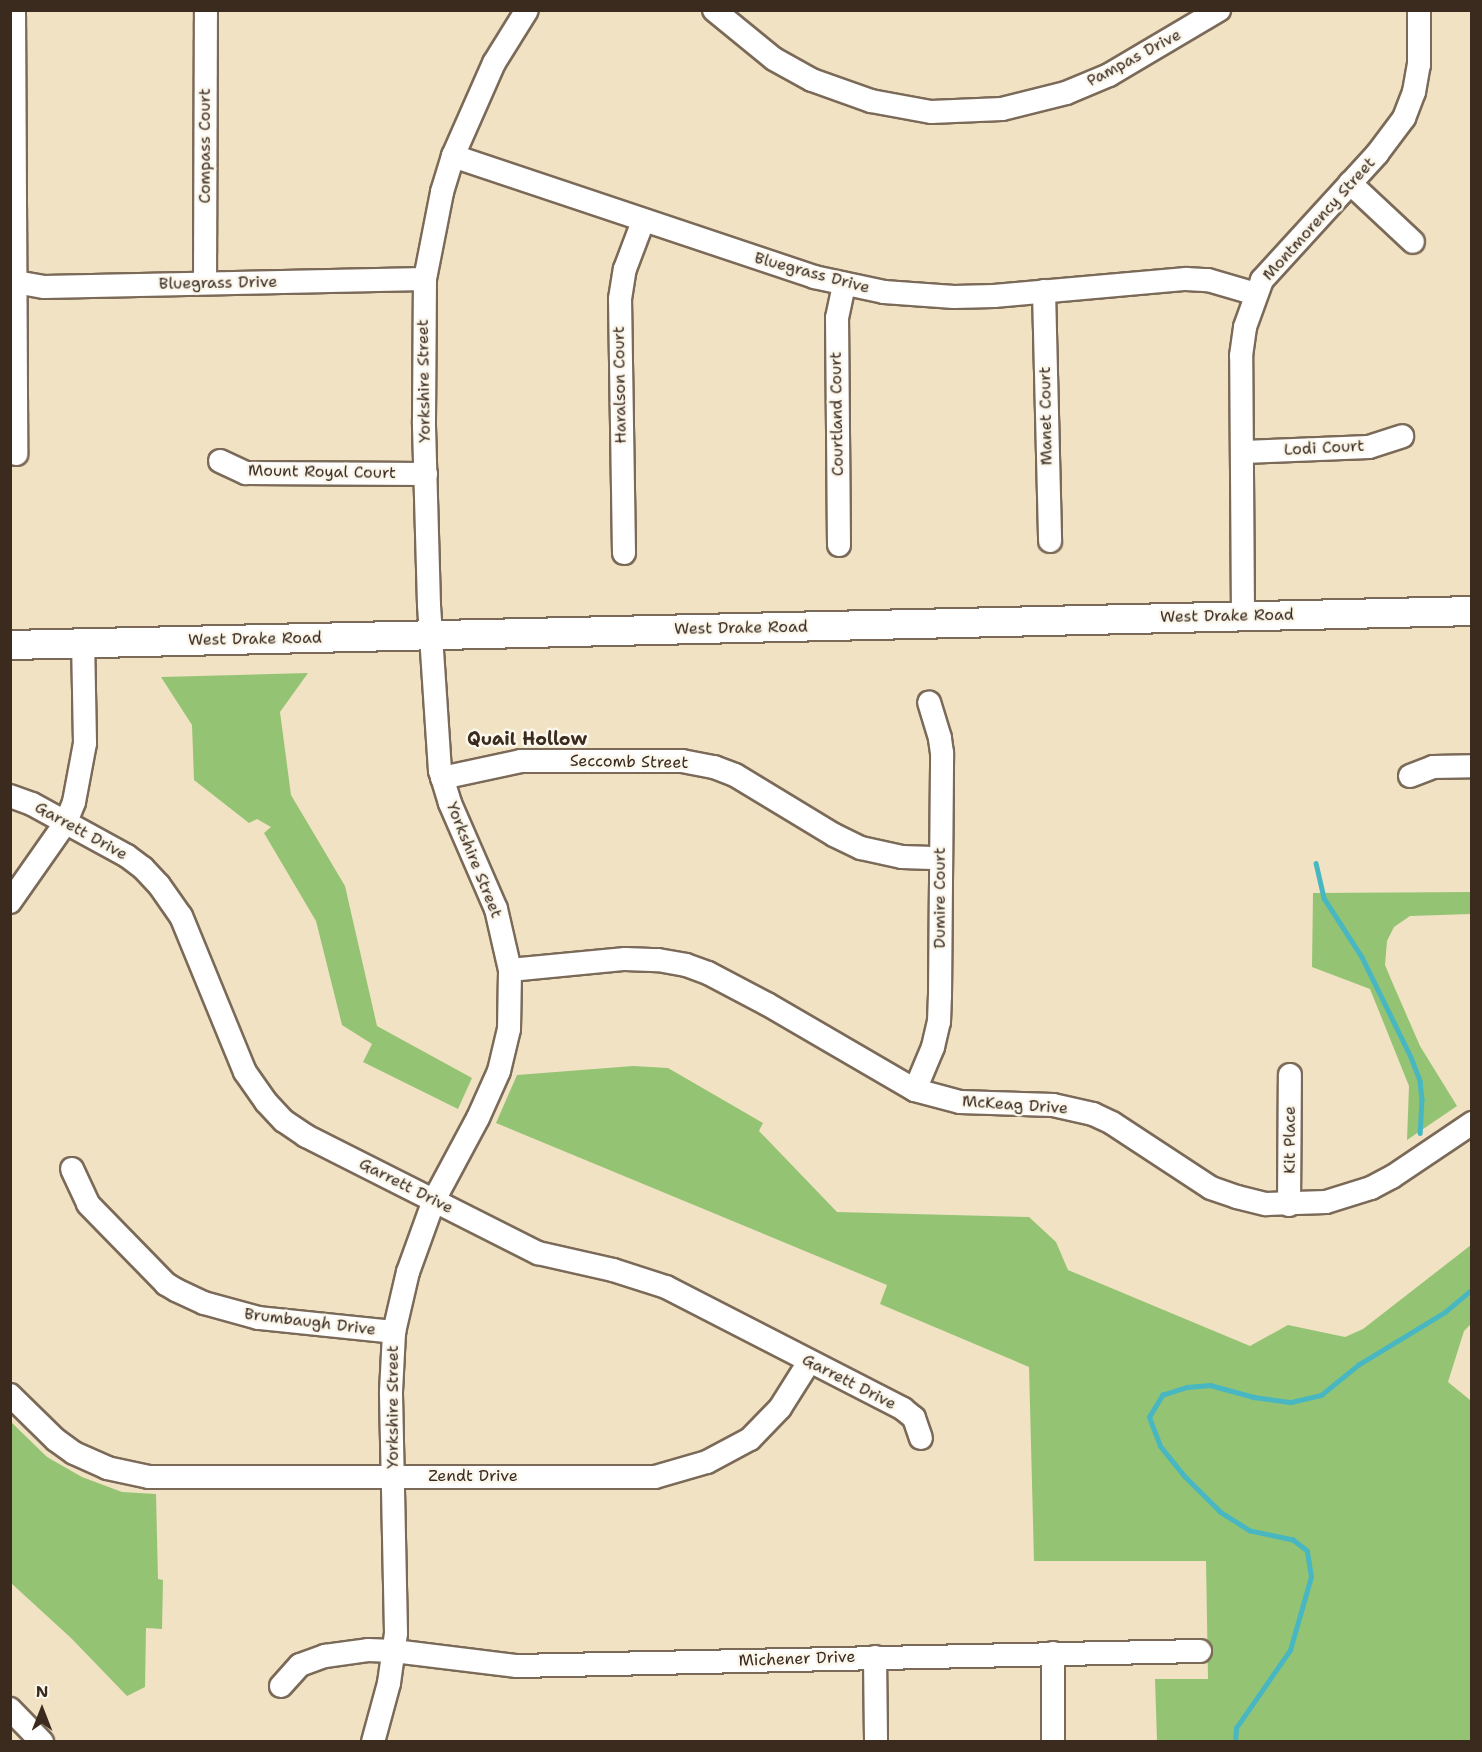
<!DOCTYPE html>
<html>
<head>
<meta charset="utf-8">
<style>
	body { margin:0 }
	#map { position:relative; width:1482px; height:1752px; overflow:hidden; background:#f1e2c4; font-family:"Shantell Sans",sans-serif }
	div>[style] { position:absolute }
	.green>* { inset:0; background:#94c473 }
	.stream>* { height:4.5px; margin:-2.25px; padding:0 2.25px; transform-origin:2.25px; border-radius:2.25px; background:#48b7c2 }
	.roads { filter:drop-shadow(2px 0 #7b6a58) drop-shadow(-2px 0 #7b6a58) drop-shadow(0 2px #7b6a58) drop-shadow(0 -2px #7b6a58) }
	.minor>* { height:22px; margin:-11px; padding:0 11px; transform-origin:11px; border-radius:11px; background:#fff }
	.major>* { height:28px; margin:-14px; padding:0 14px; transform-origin:14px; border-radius:14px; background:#fff }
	span { translate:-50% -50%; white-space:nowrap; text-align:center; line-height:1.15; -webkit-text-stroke:5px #fbf7ec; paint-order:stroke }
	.street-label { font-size:16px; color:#3b2a1e }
	.neighbourhood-label { font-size:18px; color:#3b2a1e; font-weight:700 }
	.frame { position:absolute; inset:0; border:12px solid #3b2a1e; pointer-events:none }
	.north { position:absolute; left:12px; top:1680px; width:60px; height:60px; -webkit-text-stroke:4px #fbf7ec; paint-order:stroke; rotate:0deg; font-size:16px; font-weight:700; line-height:24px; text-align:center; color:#3b2a1e }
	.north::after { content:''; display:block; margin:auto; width:21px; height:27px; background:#3b2a1e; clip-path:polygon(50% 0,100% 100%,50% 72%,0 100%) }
</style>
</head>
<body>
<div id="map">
	<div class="green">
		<i style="clip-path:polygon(308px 673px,280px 712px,291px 795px,345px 886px,377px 1026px,472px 1078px,458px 1109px,363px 1062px,372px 1044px,342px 1025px,316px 921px,264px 833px,271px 827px,257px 819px,249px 823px,194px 780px,192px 725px,161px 677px)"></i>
		<i style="clip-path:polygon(1471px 892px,1471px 914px,1410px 916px,1394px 927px,1387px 941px,1385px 965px,1393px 984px,1420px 1046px,1457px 1106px,1407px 1140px,1409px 1086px,1370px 989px,1312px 967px,1313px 893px)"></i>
		<i style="clip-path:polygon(633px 1066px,668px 1068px,763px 1123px,759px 1131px,837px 1212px,1029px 1217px,1056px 1242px,1068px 1270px,1250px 1346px,1288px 1325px,1345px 1337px,1363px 1329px,1471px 1245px,1471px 1324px,1464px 1331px,1448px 1382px,1470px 1400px,1471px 1409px,1471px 1741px,1157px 1741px,1155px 1679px,1208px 1679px,1206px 1561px,1034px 1561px,1029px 1367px,880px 1304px,887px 1285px,496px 1123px,517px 1075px)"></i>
		<i style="clip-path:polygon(10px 1421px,47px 1457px,82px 1477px,122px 1492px,156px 1494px,158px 1579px,163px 1580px,162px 1629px,146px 1628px,145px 1687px,127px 1696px,71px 1638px,11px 1583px)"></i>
	</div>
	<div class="stream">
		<i style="left:1316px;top:863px;width:36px;rotate:77deg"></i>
		<i style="left:1324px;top:898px;width:70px;rotate:57.2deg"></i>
		<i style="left:1362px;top:957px;width:111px;rotate:63.9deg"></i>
		<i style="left:1411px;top:1057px;width:26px;rotate:69deg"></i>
		<i style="left:1420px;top:1081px;width:18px;rotate:84deg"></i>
		<i style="left:1422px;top:1099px;width:34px;rotate:93deg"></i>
		<i style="left:1235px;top:1742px;width:14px;rotate:-86deg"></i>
		<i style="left:1236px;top:1728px;width:95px;rotate:-55.3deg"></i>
		<i style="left:1290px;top:1650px;width:76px;rotate:-74deg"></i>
		<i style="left:1311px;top:1577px;width:26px;rotate:-99deg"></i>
		<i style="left:1307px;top:1551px;width:18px;rotate:-142deg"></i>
		<i style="left:1293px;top:1540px;width:44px;rotate:-168.2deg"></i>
		<i style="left:1250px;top:1531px;width:36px;rotate:-148deg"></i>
		<i style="left:1220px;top:1512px;width:51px;rotate:-135deg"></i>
		<i style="left:1184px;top:1476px;width:38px;rotate:-129deg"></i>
		<i style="left:1160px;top:1446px;width:31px;rotate:-111deg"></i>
		<i style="left:1149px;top:1417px;width:26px;rotate:-59deg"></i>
		<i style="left:1162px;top:1395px;width:26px;rotate:-18deg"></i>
		<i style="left:1187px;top:1387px;width:23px;rotate:-5deg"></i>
		<i style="left:1210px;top:1385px;width:46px;rotate:15.3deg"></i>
		<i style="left:1254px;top:1397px;width:37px;rotate:8deg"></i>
		<i style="left:1291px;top:1402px;width:31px;rotate:-13deg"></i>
		<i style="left:1321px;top:1395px;width:48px;rotate:-39deg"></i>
		<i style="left:1358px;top:1365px;width:102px;rotate:-31.3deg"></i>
		<i style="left:1445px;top:1312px;width:35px;rotate:-40deg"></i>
	</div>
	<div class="roads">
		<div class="minor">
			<i style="left:14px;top:10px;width:444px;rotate:89.7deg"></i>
			<i style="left:714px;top:10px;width:77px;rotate:39.2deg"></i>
			<i style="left:774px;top:59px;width:43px;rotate:28.9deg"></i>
			<i style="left:812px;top:80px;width:63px;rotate:19.6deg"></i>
			<i style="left:871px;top:101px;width:61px;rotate:10.4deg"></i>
			<i style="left:931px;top:112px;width:71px;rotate:-2.4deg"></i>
			<i style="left:1002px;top:109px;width:66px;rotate:-14deg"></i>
			<i style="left:1066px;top:93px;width:47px;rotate:-22.7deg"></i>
			<i style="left:1109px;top:75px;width:128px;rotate:-30.6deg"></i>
			<i style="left:453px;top:156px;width:381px;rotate:18.5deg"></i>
			<i style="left:814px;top:277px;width:72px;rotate:12.1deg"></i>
			<i style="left:884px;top:292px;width:70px;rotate:4.1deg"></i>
			<i style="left:954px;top:297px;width:40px;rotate:-1.4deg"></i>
			<i style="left:994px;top:296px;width:193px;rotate:-5.1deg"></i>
			<i style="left:1186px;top:279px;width:22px;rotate:3deg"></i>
			<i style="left:1208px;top:280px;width:50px;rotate:16.3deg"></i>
			<i style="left:1350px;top:183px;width:86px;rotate:43.1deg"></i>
			<i style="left:10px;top:281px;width:35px;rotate:10deg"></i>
			<i style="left:44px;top:287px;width:381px;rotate:-1.2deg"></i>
			<i style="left:205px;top:282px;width:272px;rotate:-89.8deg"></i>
			<i style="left:1044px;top:291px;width:250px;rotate:88.6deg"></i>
			<i style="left:1244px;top:452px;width:125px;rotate:-2.3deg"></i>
			<i style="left:1369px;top:447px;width:35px;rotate:-18deg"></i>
			<i style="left:220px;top:461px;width:29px;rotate:25deg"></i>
			<i style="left:246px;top:473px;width:180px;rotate:0.3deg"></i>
			<i style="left:839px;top:545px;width:227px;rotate:-90.5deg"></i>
			<i style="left:837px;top:318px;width:35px;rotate:-78deg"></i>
			<i style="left:624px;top:553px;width:254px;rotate:-90.9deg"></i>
			<i style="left:620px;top:299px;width:30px;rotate:-81deg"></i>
			<i style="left:625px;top:269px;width:51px;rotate:-69.4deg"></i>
			<i style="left:1243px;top:616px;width:260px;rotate:-90.4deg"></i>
			<i style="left:1241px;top:356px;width:29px;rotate:-82deg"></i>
			<i style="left:1245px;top:327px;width:50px;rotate:-70.1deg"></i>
			<i style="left:1262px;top:280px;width:171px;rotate:-47.6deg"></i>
			<i style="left:1377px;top:154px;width:45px;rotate:-53.1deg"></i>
			<i style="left:1404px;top:118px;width:28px;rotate:-69deg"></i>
			<i style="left:1414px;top:92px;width:27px;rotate:-80deg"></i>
			<i style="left:1419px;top:65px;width:55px;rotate:-90deg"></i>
			<i style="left:1410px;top:776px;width:25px;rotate:-21deg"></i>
			<i style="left:1433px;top:767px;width:39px;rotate:-1deg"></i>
			<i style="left:442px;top:778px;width:81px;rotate:-12.1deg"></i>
			<i style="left:521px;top:761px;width:161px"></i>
			<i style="left:682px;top:761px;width:33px;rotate:11deg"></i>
			<i style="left:714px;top:767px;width:22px;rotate:21deg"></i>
			<i style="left:735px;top:775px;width:116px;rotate:31.2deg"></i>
			<i style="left:834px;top:835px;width:30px;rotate:26deg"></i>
			<i style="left:861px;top:848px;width:42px;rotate:12.4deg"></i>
			<i style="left:902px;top:857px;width:38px;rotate:2deg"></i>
			<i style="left:10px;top:796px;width:23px;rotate:20deg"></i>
			<i style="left:32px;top:804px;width:108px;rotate:28.7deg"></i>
			<i style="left:127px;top:856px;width:20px;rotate:37deg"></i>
			<i style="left:143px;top:868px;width:23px;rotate:47deg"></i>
			<i style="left:159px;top:885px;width:38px;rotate:55deg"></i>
			<i style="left:181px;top:916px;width:169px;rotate:67.7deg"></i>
			<i style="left:245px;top:1072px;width:37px;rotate:55deg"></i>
			<i style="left:266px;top:1102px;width:26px;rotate:47deg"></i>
			<i style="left:284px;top:1121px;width:27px;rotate:34deg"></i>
			<i style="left:306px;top:1136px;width:260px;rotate:26.8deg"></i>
			<i style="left:538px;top:1253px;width:77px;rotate:12.8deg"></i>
			<i style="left:613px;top:1270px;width:56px;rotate:17.8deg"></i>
			<i style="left:666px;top:1287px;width:267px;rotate:27.2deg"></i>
			<i style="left:903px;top:1409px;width:14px;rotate:39deg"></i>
			<i style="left:914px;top:1418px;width:21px;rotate:71deg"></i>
			<i style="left:10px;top:902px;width:98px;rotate:-55deg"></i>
			<i style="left:66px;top:822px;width:22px;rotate:-68deg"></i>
			<i style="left:74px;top:802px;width:60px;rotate:-79.4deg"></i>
			<i style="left:85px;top:743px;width:100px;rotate:-91.1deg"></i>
			<i style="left:510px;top:970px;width:116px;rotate:-5.5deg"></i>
			<i style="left:625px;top:959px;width:33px;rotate:2deg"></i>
			<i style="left:658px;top:960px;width:28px;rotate:10deg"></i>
			<i style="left:686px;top:965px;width:23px;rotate:20deg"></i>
			<i style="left:708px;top:973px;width:67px;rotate:27.7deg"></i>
			<i style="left:767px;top:1004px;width:171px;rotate:30.2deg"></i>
			<i style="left:915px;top:1090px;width:47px;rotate:14.9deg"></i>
			<i style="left:960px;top:1102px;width:93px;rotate:1.8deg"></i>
			<i style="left:1053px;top:1105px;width:41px;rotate:12.7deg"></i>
			<i style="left:1093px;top:1114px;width:21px;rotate:25deg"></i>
			<i style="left:1112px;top:1123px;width:118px;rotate:33.3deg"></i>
			<i style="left:1211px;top:1188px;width:28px;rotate:19deg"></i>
			<i style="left:1237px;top:1197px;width:30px;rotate:14deg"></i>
			<i style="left:1266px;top:1204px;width:60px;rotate:-1.9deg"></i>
			<i style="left:1326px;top:1202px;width:47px;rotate:-17.3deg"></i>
			<i style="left:1371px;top:1188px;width:24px;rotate:-28deg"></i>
			<i style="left:1392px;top:1177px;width:97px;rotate:-34deg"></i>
			<i style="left:915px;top:1090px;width:47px;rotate:-67.3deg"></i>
			<i style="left:933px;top:1047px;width:26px;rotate:-77deg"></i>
			<i style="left:939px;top:1022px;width:26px;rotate:-88deg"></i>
			<i style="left:940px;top:996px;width:243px;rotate:-89.5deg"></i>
			<i style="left:942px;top:753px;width:15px;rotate:-98deg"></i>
			<i style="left:940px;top:738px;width:37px;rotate:-107deg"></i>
			<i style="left:72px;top:1169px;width:38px;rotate:65deg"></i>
			<i style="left:88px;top:1204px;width:112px;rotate:45.7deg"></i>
			<i style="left:166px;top:1284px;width:12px;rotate:31deg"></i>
			<i style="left:176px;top:1290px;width:31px;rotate:25deg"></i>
			<i style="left:204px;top:1303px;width:57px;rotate:15.3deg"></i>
			<i style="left:259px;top:1318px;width:136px;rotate:5.9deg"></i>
			<i style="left:1289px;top:1205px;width:130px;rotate:-89.6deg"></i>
			<i style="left:10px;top:1395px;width:64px;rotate:44.4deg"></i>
			<i style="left:56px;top:1440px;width:22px;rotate:36deg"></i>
			<i style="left:74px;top:1453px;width:36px;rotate:24deg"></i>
			<i style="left:107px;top:1468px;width:43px;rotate:12.1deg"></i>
			<i style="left:149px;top:1477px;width:506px"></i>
			<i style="left:655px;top:1477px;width:54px;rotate:-16.1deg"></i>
			<i style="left:707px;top:1462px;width:49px;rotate:-28.1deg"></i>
			<i style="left:750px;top:1439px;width:43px;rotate:-45.9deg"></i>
			<i style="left:780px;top:1408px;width:54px;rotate:-57.8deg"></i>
			<i style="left:1053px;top:1653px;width:89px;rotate:90deg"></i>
			<i style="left:875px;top:1657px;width:85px;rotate:89.3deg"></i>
			<i style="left:281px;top:1686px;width:28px;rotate:-48deg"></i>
			<i style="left:300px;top:1665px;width:27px;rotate:-20deg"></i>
			<i style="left:325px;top:1656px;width:43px;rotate:-7.9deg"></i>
			<i style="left:368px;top:1650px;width:26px;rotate:2deg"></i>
			<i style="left:394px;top:1651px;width:124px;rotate:7deg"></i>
			<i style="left:517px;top:1666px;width:683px;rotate:-1.26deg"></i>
			<i style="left:10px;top:1709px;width:46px;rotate:45.9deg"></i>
			<i style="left:373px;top:1742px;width:61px;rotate:-74.8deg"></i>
			<i style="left:389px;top:1683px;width:50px;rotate:-82deg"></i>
			<i style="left:396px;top:1633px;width:241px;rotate:-91.2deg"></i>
			<i style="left:391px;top:1392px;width:60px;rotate:-87.1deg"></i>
			<i style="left:394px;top:1332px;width:62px;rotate:-76.9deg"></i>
			<i style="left:408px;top:1272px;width:77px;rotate:-70.1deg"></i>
			<i style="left:434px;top:1200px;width:93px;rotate:-61.8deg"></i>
			<i style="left:478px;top:1118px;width:51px;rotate:-65.9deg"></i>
			<i style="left:499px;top:1071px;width:43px;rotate:-76.6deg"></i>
			<i style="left:509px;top:1029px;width:59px;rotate:-89deg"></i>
			<i style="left:510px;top:970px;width:63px;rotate:-102.9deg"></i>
			<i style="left:496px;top:909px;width:116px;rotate:-113.5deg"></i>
			<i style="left:450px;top:803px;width:34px;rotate:-107deg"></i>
			<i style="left:440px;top:771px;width:166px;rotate:-93.8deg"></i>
			<i style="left:429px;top:605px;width:184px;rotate:-91.6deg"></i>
			<i style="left:424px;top:421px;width:142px;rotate:-89.6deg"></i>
			<i style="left:425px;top:279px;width:89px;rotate:-78.9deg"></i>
			<i style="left:442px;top:192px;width:38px;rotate:-73deg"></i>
			<i style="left:453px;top:156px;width:102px;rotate:-66.2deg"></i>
			<i style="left:494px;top:63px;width:62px;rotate:-58.1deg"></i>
		</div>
		<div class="major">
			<i style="left:10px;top:645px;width:1462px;rotate:-1.33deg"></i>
		</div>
	</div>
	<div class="street-label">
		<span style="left:1134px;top:58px;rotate:-28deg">Pampas Drive</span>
		<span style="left:205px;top:146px;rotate:-90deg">Compass Court</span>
		<span style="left:1319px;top:219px;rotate:-48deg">Montmorency Street</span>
		<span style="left:812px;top:273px;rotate:15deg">Bluegrass Drive</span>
		<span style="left:218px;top:283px;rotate:-1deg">Bluegrass Drive</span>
		<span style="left:424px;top:381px;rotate:-91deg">Yorkshire Street</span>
		<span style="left:620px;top:385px;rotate:-91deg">Haralson Court</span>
		<span style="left:837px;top:414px;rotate:-91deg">Courtland Court</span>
		<span style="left:1046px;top:416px;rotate:-91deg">Manet Court</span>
		<span style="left:1324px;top:448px;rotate:-3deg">Lodi Court</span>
		<span style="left:322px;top:472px;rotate:1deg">Mount Royal Court</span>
		<span style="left:1227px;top:616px;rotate:-1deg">West Drake Road</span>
		<span style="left:741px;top:628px;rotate:-1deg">West Drake Road</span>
		<span style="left:255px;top:639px;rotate:-1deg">West Drake Road</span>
		<span style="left:629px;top:762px;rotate:1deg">Seccomb Street</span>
		<span style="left:81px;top:831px;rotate:29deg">Garrett Drive</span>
		<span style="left:474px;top:860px;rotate:68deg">Yorkshire Street</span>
		<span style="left:940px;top:898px;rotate:-90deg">Dumire Court</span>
		<span style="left:1015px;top:1105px;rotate:4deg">McKeag Drive</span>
		<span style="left:1290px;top:1140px;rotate:-90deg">Kit Place</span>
		<span style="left:406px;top:1186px;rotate:27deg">Garrett Drive</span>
		<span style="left:310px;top:1322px;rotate:7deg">Brumbaugh Drive</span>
		<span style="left:849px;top:1382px;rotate:27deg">Garrett Drive</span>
		<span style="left:393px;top:1407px;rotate:-90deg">Yorkshire Street</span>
		<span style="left:473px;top:1476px">Zendt Drive</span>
		<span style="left:797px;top:1659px;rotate:-2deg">Michener Drive</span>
	</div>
	<div class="neighbourhood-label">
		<span style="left:527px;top:739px">Quail Hollow</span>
	</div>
	<div class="frame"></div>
	<div class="north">N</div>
</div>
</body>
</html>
